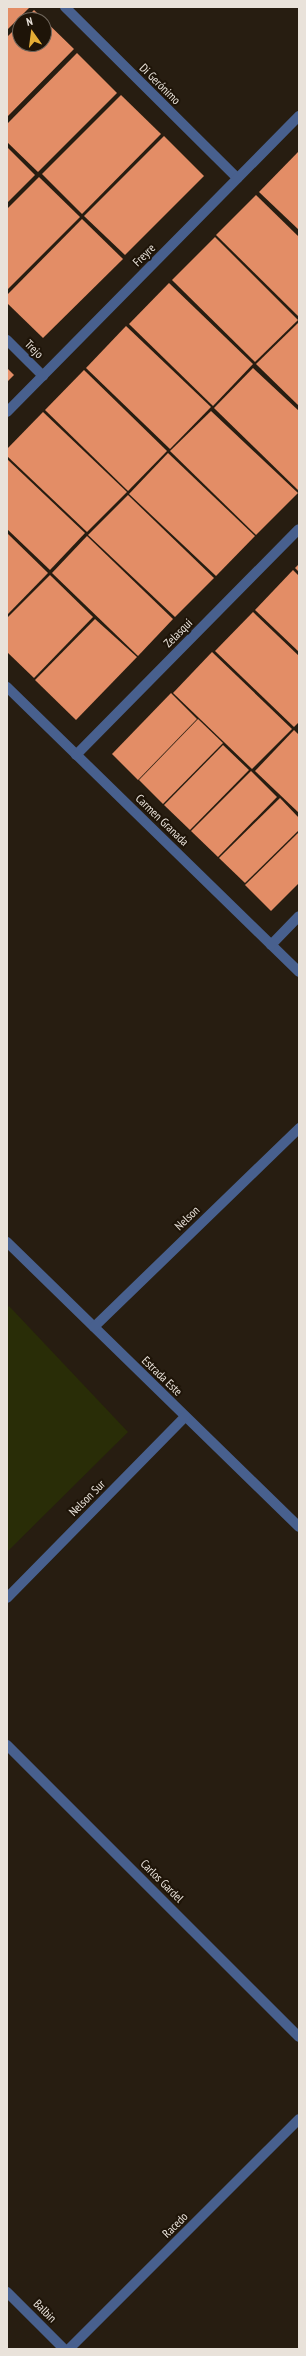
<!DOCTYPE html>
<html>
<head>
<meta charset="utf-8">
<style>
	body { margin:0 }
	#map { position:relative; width:306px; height:2356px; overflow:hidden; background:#271d11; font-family:"PT Sans Narrow",sans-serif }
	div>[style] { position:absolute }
	.green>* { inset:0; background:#292d07 }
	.building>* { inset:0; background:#e38d66 }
	.minor>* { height:10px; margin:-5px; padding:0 5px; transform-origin:5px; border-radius:5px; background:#48608e }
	span { translate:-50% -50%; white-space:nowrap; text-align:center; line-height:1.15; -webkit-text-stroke:4px #1e1408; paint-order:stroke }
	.street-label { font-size:12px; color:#e9e2da }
	.frame { position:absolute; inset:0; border:8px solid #e9e2da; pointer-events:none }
	.north { position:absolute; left:12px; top:12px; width:40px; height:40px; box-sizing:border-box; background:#1e1408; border:1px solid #6f665c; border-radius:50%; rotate:346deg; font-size:11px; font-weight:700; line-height:16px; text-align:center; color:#e9e2da }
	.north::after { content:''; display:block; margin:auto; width:14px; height:18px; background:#e4ad35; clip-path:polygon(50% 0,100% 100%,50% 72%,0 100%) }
</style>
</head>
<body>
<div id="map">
	<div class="green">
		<i style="clip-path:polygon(9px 1306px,128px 1432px,7px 1552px,7px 1308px)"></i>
	</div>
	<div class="building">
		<i style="clip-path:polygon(7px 7px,30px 7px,7px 30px)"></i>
		<i style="clip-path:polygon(34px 10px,74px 49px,7px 117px,7px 37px,20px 24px,20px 44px,44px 44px,44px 20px,24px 20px)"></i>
		<i style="clip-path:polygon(77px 53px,117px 93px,38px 172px,7px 142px,7px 124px)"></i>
		<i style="clip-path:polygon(121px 95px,161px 134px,82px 214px,42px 174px)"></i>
		<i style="clip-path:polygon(164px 136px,204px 176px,125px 255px,84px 216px)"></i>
		<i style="clip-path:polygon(7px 147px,35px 175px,7px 203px)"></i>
		<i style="clip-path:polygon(299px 151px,299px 230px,259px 192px)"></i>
		<i style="clip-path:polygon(39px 177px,80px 217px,7px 290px,7px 209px)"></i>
		<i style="clip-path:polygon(256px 195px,299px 237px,299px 317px,216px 235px)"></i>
		<i style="clip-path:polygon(82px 219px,123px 259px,43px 338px,7px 303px,7px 295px)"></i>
		<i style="clip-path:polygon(215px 237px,298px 320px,255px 362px,172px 280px)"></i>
		<i style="clip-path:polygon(169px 283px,253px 364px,213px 406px,129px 324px)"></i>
		<i style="clip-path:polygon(299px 322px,299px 406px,256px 364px)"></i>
		<i style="clip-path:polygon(126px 326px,211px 407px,170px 449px,86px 368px)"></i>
		<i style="clip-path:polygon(7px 368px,14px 375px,7px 382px)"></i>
		<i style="clip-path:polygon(253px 368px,299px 411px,299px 491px,214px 408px)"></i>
		<i style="clip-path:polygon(84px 370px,167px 451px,128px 491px,45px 410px)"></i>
		<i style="clip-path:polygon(211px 411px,298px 493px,256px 535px,170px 451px)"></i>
		<i style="clip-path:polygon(43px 412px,127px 492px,87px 532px,7px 456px,7px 449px)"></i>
		<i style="clip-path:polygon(168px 453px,255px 536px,216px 576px,129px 494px)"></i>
		<i style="clip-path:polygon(7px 459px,85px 533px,50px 570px,7px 529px)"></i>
		<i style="clip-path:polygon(128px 495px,214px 578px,175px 617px,88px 535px)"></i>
		<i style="clip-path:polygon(7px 533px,48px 573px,7px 615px)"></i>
		<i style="clip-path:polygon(87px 536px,173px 619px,138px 656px,52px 573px)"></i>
		<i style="clip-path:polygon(299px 564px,299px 572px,295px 568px)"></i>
		<i style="clip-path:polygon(293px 570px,299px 576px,299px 652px,255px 610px)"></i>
		<i style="clip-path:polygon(50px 575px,93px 617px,34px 678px,7px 652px,7px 618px)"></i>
		<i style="clip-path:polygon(253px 612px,299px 656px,299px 722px,294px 727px,215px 651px)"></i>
		<i style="clip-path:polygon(95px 619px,137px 657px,76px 720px,35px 680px)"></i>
		<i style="clip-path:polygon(212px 652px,292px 729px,252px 769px,173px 693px)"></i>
		<i style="clip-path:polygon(171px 693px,197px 719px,138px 780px,112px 754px)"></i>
		<i style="clip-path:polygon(198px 719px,223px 743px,163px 804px,139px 780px)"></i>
		<i style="clip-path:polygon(294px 730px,299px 735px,299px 813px,255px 771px)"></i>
		<i style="clip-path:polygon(223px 745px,249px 770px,190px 830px,164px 805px)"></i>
		<i style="clip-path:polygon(251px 771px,277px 797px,218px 857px,191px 831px)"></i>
		<i style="clip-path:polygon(280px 798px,299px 818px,299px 830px,245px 883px,219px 858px)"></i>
		<i style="clip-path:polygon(299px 832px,299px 883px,271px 911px,245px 885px)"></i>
	</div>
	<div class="minor">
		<i style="left:65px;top:7px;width:243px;rotate:44.8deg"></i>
		<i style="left:7px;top:340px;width:51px;rotate:45deg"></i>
		<i style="left:7px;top:412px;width:416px;rotate:-45.4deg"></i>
		<i style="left:7px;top:687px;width:408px;rotate:44.3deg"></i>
		<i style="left:76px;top:755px;width:317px;rotate:-45.4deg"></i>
		<i style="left:271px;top:945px;width:40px;rotate:-46deg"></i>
		<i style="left:7px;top:1242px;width:408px;rotate:44.3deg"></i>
		<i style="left:94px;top:1327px;width:286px;rotate:-44.1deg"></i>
		<i style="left:7px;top:1598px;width:254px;rotate:-45.5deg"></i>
		<i style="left:7px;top:1745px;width:413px;rotate:45deg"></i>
		<i style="left:7px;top:2292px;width:81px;rotate:45deg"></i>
		<i style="left:69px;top:2349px;width:325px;rotate:-45deg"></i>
	</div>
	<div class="street-label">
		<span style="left:160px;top:84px;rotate:45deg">Di Gerónimo</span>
		<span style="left:144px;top:255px;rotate:-45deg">Freyre</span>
		<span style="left:34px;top:349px;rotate:45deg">Trejo</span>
		<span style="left:178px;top:633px;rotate:-45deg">Zelasqui</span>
		<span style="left:162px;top:820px;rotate:44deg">Carmen Granada</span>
		<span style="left:187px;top:1218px;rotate:-44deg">Nelson</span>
		<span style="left:162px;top:1376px;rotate:44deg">Estrada Este</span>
		<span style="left:87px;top:1498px;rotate:-45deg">Nelson Sur</span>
		<span style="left:162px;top:1881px;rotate:45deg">Carlos Gardel</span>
		<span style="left:175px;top:2225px;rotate:-45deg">Racedo</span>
		<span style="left:45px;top:2311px;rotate:45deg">Balbin</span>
	</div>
	<div class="frame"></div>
	<div class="north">N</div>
</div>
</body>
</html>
